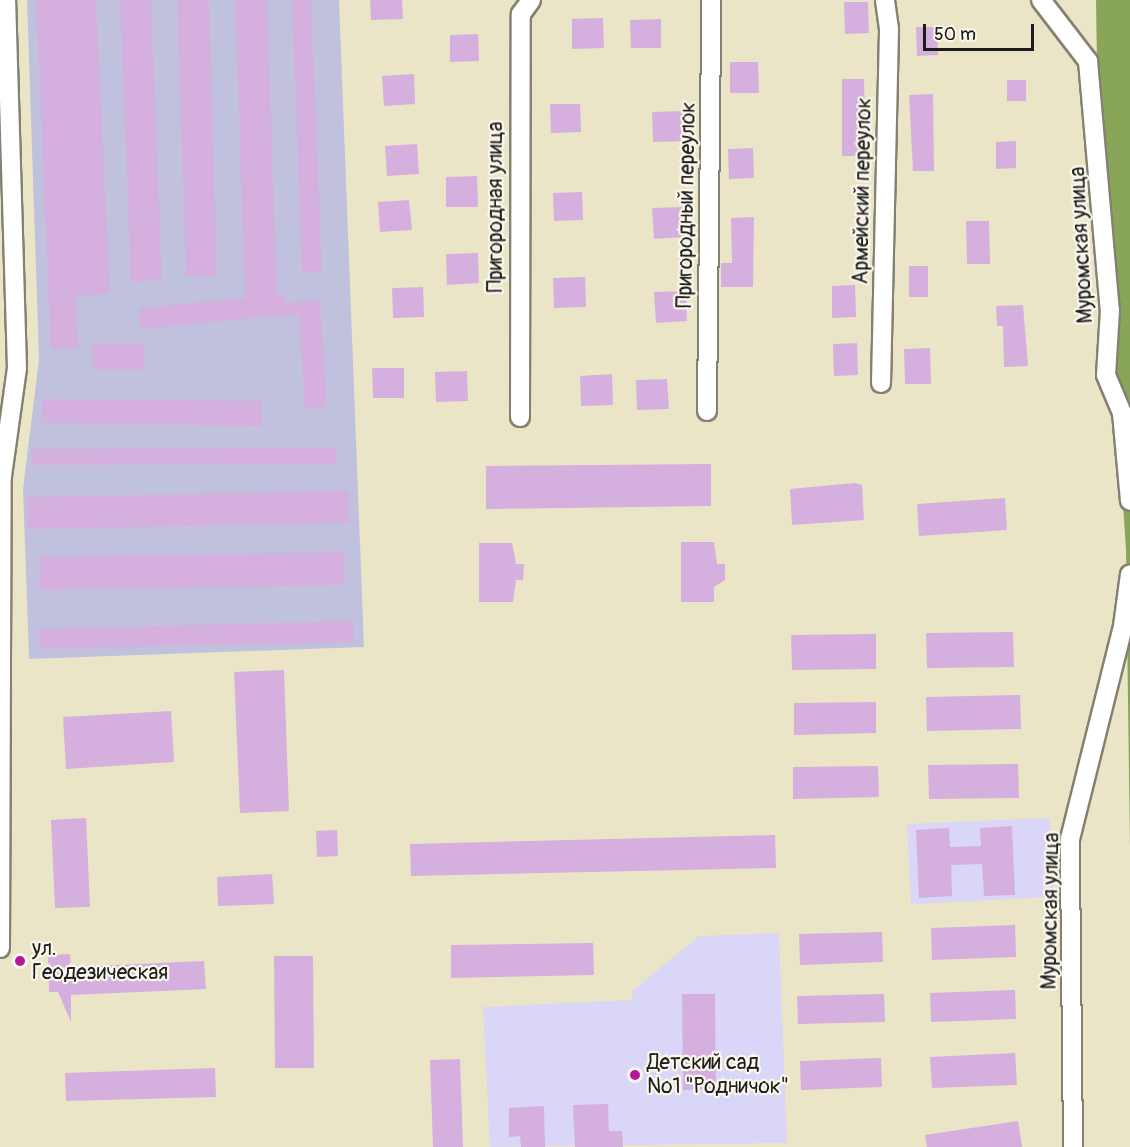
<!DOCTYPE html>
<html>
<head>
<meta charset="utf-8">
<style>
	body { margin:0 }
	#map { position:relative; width:1130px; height:1147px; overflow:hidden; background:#ebe5c7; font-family:Pangolin,sans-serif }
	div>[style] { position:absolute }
	.built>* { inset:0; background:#dad6f7 }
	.industrial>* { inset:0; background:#c0c2dd }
	.forest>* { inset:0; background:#89a558 }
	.building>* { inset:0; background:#d5afde }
	.roads { filter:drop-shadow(2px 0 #848072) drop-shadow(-2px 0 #848072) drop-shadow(0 2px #848072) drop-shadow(0 -2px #848072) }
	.minor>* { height:18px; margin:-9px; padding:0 9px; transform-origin:9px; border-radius:9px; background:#fff }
	.dots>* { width:16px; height:16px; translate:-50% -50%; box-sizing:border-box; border:3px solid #fbf7ec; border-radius:50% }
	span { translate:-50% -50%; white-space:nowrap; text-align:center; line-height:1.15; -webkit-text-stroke:4.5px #fbf7ec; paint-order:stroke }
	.street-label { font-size:21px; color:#1c1c1c }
	.poi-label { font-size:21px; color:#1c1c1c }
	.left { translate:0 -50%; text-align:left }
	.scale { position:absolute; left:923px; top:24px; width:111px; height:27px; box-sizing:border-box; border:3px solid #1c1c1c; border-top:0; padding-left:8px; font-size:18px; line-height:21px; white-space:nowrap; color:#1c1c1c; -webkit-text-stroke:4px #fbf7ec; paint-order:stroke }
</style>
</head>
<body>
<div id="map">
	<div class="built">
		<i style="clip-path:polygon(1050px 818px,1054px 897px,911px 904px,907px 824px)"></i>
		<i style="clip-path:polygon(779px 933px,787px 1143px,490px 1147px,483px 1007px,632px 1000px,632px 991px,699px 936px)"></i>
	</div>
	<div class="industrial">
		<i style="clip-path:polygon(27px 0,339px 0,364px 647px,29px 659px,23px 489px,39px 359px)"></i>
	</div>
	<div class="forest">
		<i style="clip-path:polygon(1096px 0,1130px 0,1130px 849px,1126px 550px,1098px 126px)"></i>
	</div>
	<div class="building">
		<i style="clip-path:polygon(36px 0,96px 0,110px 294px,75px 296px,78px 347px,51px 349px)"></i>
		<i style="clip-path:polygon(120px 0,151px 0,162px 280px,131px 282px)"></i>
		<i style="clip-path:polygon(177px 0,209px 0,217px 276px,186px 276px)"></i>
		<i style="clip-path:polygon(235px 0,267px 0,277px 295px,284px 294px,285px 303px,320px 300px,327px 407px,305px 409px,299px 314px,140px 329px,139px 308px,245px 298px)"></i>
		<i style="clip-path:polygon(292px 0,311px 0,322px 271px,302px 273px)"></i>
		<i style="clip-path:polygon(370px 0,402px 0,403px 19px,371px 20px)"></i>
		<i style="clip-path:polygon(844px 2px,868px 2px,869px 33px,845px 34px)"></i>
		<i style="clip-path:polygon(603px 18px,604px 48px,572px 49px,572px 19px)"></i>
		<i style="clip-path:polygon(661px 19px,661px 48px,631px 48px,630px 20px)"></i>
		<i style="clip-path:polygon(916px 27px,937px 27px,938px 55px,917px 56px)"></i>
		<i style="clip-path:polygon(478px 34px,479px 61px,450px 62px,450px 35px)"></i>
		<i style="clip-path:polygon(730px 62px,758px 62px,759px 93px,730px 93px)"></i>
		<i style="clip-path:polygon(414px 74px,415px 104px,384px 106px,382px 76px)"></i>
		<i style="clip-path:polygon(842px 79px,864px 79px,866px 156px,842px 156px)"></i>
		<i style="clip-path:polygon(1007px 80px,1026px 80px,1026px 101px,1007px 101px)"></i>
		<i style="clip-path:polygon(933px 94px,934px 171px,913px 171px,909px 95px)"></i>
		<i style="clip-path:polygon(550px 104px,580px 104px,581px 132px,551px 133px)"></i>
		<i style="clip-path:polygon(684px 111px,685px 141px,653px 142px,652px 112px)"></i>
		<i style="clip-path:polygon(1016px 141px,1016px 168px,996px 169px,996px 142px)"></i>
		<i style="clip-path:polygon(417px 144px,419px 174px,387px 176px,385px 146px)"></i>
		<i style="clip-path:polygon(753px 148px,754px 178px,729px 179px,728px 149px)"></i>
		<i style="clip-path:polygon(477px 176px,478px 207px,446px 207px,446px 177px)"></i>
		<i style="clip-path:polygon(582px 192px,583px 220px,554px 221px,553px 193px)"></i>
		<i style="clip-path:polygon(409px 200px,412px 230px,380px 232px,378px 202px)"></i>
		<i style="clip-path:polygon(684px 207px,685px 237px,654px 239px,652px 208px)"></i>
		<i style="clip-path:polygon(754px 217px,753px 287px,721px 287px,721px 263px,732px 263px,731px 218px)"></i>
		<i style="clip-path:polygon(966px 221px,989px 221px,990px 264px,967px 264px)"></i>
		<i style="clip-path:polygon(478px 253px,479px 283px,447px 285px,446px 254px)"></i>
		<i style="clip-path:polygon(909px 266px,928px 266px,928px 297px,909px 297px)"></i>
		<i style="clip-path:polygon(585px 277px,586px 307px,554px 308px,553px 278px)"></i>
		<i style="clip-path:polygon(855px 285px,856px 317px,832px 318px,832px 286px)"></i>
		<i style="clip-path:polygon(423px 287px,424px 317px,393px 318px,392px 288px)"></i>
		<i style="clip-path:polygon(686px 291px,687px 321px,656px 323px,654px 292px)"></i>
		<i style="clip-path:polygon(1023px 305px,1028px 366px,1004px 367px,1003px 326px,997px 326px,996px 306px)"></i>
		<i style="clip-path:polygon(93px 343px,144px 343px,144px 370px,93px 370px)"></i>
		<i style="clip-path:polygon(857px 343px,858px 375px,834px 376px,833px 344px)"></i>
		<i style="clip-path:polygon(930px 348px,931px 384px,905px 384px,904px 349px)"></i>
		<i style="clip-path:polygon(372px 368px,404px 368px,404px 398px,373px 398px)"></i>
		<i style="clip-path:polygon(467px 371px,468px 401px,436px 402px,435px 372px)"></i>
		<i style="clip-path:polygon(612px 374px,613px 405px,581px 406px,580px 376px)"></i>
		<i style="clip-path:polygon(667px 379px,669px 409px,637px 410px,636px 380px)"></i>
		<i style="clip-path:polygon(42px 399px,262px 401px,262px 426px,41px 423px)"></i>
		<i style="clip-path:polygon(337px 448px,336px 464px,32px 465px,31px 449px)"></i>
		<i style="clip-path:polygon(711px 464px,711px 506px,486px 509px,486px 466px)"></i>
		<i style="clip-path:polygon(855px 483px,862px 485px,864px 520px,792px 525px,790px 489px)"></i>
		<i style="clip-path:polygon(349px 491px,349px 523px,28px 529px,27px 497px)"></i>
		<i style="clip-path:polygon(1005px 498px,1007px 530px,919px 536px,917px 504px)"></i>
		<i style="clip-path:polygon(681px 542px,714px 542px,717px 564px,725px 564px,725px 580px,714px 587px,714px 602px,681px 602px)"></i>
		<i style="clip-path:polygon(479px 543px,512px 543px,516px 564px,524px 564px,523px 580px,516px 580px,513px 602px,479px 602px)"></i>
		<i style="clip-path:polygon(345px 552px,345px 585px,39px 590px,39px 557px)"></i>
		<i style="clip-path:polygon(353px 621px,354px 642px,39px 649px,39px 629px)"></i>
		<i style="clip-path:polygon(1013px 632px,1014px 667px,927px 668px,926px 633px)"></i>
		<i style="clip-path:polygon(876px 634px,876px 669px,792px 670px,791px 635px)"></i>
		<i style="clip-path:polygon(284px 670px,289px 811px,240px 813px,234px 672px)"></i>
		<i style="clip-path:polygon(1020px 695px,1021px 729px,927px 731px,926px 697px)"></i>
		<i style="clip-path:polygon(876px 702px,876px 733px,794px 735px,794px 703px)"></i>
		<i style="clip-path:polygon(171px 711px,174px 762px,66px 769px,63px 717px)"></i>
		<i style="clip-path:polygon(1018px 764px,1019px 798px,929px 799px,928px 765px)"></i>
		<i style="clip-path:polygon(878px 766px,879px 797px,793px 799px,793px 767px)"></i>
		<i style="clip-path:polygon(86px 818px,90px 907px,55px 908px,51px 820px)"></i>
		<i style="clip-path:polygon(1012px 826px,1015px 895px,984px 896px,982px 864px,951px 865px,952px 896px,919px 898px,916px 830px,949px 828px,950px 847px,981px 846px,980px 828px)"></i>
		<i style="clip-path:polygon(337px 830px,338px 856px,317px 857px,316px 831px)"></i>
		<i style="clip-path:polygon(775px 835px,776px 868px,411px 876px,410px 844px)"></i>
		<i style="clip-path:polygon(272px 874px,274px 904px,218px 906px,217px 877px)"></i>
		<i style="clip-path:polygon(1015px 925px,1016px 957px,932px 960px,931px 928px)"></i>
		<i style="clip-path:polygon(882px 932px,883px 962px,800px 965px,799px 934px)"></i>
		<i style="clip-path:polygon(593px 943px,594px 975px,451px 978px,451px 945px)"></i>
		<i style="clip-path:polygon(70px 954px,71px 967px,204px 961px,206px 989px,71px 995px,71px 1022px,58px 992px,49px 992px,48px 955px)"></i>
		<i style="clip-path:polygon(274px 956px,313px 956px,314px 1068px,275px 1068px)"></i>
		<i style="clip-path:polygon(1015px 990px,1016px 1019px,931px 1022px,930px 993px)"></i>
		<i style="clip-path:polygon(682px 994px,715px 994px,716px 1089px,683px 1090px)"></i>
		<i style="clip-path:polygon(884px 994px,885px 1022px,798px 1024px,797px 996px)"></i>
		<i style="clip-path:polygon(1015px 1053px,1017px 1085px,932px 1088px,930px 1057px)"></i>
		<i style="clip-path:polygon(881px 1058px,882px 1087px,801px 1090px,800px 1061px)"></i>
		<i style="clip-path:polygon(460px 1059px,463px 1147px,433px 1147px,430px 1060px)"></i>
		<i style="clip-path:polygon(215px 1068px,216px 1097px,66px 1101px,65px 1073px)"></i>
		<i style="clip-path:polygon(608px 1104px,609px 1131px,622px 1131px,623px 1147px,575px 1147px,573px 1105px)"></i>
		<i style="clip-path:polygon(544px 1106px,545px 1147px,521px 1147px,520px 1136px,509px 1137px,509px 1108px)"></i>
		<i style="clip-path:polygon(1018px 1121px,1022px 1147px,927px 1147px,925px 1135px)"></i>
	</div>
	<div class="roads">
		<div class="minor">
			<i style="left:1041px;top:0;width:77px;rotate:52.4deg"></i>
			<i style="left:1088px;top:61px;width:250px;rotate:85deg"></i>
			<i style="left:1110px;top:310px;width:65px;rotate:93.5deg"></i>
			<i style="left:1106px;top:375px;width:41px;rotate:67.2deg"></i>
			<i style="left:1122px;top:413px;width:88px;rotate:84.8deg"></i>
			<i style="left:881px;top:383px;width:354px;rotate:-88.7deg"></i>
			<i style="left:889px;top:29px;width:29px;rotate:-98deg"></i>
			<i style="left:707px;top:411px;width:411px;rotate:-89.4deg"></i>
			<i style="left:520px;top:417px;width:403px;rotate:-89.9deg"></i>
			<i style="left:521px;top:14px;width:17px;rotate:-54deg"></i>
			<i style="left:0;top:948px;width:472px;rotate:-89.8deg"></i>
			<i style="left:2px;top:476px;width:109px;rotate:-82.1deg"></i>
			<i style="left:17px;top:368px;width:368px;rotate:-91.7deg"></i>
			<i style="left:1073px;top:1147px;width:308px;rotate:-90.6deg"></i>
			<i style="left:1070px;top:839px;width:219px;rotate:-76deg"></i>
			<i style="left:1123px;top:626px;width:52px;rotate:-82.3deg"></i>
		</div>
	</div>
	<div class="dots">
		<i style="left:20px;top:961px;background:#b5179e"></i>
		<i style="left:635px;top:1075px;background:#b5179e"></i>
	</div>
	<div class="street-label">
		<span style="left:863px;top:191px;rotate:-89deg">Армейский переулок</span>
		<span style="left:687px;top:205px;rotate:-89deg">Пригородный переулок</span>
		<span style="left:496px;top:207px;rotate:-90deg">Пригородная улица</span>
		<span style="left:1082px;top:245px;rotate:-93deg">Муромская улица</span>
		<span style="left:1051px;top:911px;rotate:-89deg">Муромская улица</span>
	</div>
	<div class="poi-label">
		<span class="left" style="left:32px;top:961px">ул.<br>Геодезическая</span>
		<span class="left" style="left:647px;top:1075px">Детский сад<br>№1 "Родничок"</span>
	</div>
	<div class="scale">50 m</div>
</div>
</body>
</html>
